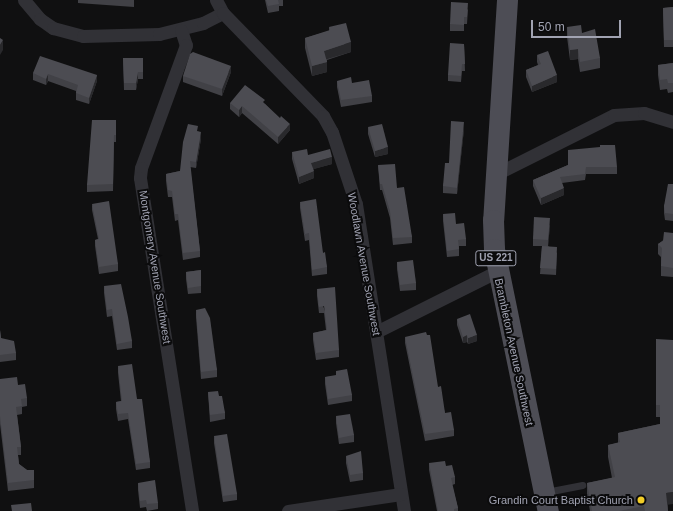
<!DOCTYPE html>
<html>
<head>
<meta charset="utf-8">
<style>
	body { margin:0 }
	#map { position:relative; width:673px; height:511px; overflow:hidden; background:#101011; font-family:Helvetica,sans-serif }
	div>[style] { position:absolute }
	.lane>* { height:7px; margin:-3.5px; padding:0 3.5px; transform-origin:3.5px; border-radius:3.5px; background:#313136 }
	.street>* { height:13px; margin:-6.5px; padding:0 6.5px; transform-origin:6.5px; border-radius:6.5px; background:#313136 }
	.primary>* { height:21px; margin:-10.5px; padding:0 10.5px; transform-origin:10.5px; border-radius:10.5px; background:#4d4d55 }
	.wall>* { inset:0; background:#414146 }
	.shaded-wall>* { inset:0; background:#29292c }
	.building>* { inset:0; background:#4c4c52 }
	.dots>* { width:11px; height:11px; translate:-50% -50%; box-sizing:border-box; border:2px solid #0b0b0c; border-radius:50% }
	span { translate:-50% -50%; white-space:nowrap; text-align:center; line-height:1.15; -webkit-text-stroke:4px #0b0b0c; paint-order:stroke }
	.shield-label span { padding:1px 3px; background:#0b0b0c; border:1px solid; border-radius:3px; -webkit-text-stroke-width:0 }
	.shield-label { font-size:10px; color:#a1a3b2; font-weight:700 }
	.street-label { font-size:11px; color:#a1a3b2 }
	.poi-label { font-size:11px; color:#a1a3b2 }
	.right { translate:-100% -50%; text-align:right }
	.scale { position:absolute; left:531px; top:20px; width:90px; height:18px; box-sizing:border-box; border:2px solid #a1a3b2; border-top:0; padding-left:5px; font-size:12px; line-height:14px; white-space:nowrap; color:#a1a3b2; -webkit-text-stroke:3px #0b0b0c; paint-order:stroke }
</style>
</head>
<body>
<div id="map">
	<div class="lane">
		<i style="left:546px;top:492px;width:37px;rotate:-11deg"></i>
	</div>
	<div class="street">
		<i style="left:24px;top:0;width:25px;rotate:50deg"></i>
		<i style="left:40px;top:19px;width:16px;rotate:35deg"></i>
		<i style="left:53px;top:28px;width:31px;rotate:15deg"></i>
		<i style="left:83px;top:36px;width:76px;rotate:-1.5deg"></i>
		<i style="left:159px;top:34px;width:45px;rotate:-14deg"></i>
		<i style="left:203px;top:23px;width:22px;rotate:-27deg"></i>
		<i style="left:216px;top:0;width:15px;rotate:62deg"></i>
		<i style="left:223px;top:13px;width:144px;rotate:45.8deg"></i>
		<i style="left:323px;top:116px;width:18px;rotate:61deg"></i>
		<i style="left:332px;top:132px;width:76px;rotate:71.6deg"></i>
		<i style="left:356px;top:204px;width:311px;rotate:81.1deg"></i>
		<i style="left:181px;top:30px;width:16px;rotate:72deg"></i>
		<i style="left:186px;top:45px;width:131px;rotate:110.1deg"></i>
		<i style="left:141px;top:168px;width:10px;rotate:96deg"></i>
		<i style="left:140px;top:178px;width:337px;rotate:81.1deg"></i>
		<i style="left:496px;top:174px;width:132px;rotate:-26.6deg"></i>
		<i style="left:614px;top:115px;width:30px;rotate:-4deg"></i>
		<i style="left:644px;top:113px;width:30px;rotate:17deg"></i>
		<i style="left:376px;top:332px;width:136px;rotate:-26.6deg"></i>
		<i style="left:288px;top:511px;width:114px;rotate:-8.6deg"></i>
	</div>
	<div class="primary">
		<i style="left:507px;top:0;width:220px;rotate:93.6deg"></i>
		<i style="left:493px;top:220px;width:29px;rotate:88deg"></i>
		<i style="left:494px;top:249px;width:268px;rotate:78.4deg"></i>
	</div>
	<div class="wall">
		<i style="clip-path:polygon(78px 0,134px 0,134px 7px,78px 3px)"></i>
		<i style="clip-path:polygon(265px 0,283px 0,283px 6px,279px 6px,279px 11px,268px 13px)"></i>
		<i style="clip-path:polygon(673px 7px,673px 47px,664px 47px,663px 8px)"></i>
		<i style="clip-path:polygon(468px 9px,467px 24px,464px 24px,464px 31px,450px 31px,450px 24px)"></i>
		<i style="clip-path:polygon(329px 27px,351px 52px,327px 60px,327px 72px,312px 76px,305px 48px,305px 38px,329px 31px)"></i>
		<i style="clip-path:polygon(567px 27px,582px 33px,600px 58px,600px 68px,580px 72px,578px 59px,570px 60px,567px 37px)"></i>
		<i style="clip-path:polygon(464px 44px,465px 71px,462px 71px,461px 82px,448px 81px,448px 75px)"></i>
		<i style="clip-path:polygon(537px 55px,557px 82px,532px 92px,526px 77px,526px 70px,538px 65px,537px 62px)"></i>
		<i style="clip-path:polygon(123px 58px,143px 58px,143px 79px,138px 79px,136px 90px,124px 90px)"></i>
		<i style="clip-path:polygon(673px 63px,673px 92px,668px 93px,667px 89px,660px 90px,658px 75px,658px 65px)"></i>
		<i style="clip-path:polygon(231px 72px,222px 96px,183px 82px,183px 76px)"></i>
		<i style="clip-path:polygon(33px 73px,97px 75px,97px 81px,89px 104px,76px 100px,76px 91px,48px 81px,46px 85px,33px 80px)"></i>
		<i style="clip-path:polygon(337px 81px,352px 83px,372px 96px,372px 102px,341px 107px,337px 87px)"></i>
		<i style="clip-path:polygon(230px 103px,265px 104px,290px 130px,278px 144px,242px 113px,239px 117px,230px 109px)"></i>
		<i style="clip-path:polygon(116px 120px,116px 142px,114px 142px,113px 191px,87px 192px,87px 185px)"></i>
		<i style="clip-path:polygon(368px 127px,388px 154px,375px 157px,368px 134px)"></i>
		<i style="clip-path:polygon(464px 129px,457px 194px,443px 193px,443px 186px,449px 163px)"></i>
		<i style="clip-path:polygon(198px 131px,201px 139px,196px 168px,190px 167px,200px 251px,200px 257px,183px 260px,178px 220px,175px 221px,172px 197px,168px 197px,166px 181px,166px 174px,180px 171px)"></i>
		<i style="clip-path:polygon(292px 152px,332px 164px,313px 169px,314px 178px,299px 184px,292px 159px)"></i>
		<i style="clip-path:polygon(378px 165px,397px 188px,412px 237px,412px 243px,393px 245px,390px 218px,382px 190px,380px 190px)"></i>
		<i style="clip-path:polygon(568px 165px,617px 167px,617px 174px,586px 174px,585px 180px,562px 183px,564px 195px,541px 205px,533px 186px,533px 180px)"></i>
		<i style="clip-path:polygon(673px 184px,673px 221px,665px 220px,664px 213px,664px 206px)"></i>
		<i style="clip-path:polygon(300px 202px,323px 253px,327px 267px,327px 274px,312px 276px,309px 240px,305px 241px,300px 208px)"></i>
		<i style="clip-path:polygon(92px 204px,118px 264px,118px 271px,99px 274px,95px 246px,95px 240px,98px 239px,92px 210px)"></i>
		<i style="clip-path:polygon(443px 214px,456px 224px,466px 239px,466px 246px,459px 246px,459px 256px,447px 257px,443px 221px)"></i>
		<i style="clip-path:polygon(550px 225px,548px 246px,557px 253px,556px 275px,540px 274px,542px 246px,533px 246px,533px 239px)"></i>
		<i style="clip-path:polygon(673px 233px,673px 277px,661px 276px,661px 257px,658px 254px,658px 244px)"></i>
		<i style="clip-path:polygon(397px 262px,416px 283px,416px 290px,400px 291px,397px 269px)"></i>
		<i style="clip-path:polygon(201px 270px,201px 293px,188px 294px,186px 279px,186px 272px)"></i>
		<i style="clip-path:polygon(104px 286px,132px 341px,132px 348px,117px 350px,112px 316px,107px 317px,104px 293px)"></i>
		<i style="clip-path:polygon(317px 289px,339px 350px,339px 357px,316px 360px,313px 340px,313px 333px,326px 330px,324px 313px,319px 313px,317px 296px)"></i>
		<i style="clip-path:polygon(196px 310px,217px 370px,217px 377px,201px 379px,196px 317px)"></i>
		<i style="clip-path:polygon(457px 319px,477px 341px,468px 344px,467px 342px,463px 343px,457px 325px)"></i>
		<i style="clip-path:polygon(0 330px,1px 338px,16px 353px,16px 360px,0 362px)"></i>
		<i style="clip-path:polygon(405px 337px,438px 387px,445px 413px,454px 430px,454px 436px,425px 441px,405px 343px)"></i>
		<i style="clip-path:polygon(656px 339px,668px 511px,590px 511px,587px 495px,587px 483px,612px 478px,608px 457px,608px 445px,618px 443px,618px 433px,660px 424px,660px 417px,656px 417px)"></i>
		<i style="clip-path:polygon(118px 366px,137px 399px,150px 462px,150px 468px,136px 470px,128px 419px,118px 421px,116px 409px,116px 402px,121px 401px,118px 373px)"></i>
		<i style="clip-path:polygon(336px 371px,352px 395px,352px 401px,328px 405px,325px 384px,325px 377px,336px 376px)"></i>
		<i style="clip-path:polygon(0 379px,18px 385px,27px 398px,27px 406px,22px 407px,22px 414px,17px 415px,21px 447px,21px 455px,18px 455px,19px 464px,27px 470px,34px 480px,34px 488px,8px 491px,0 424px)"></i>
		<i style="clip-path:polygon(208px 392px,219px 396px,225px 413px,225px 419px,210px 422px)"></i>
		<i style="clip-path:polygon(336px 416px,354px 435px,354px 442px,339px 444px,336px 423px)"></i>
		<i style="clip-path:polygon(214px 436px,237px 494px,237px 500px,223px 502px,214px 443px)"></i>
		<i style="clip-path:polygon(346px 456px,363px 473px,363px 480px,350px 482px,346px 463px)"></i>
		<i style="clip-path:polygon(429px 463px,446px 466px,455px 477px,455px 484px,452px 485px,458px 508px,458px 511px,437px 511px,429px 470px)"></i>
		<i style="clip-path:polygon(138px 483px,158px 503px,158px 509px,147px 511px,146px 507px,140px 508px,138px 490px)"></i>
	</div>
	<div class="shaded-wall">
		<i style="clip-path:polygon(3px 40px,3px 50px,0 55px,0 45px)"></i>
		<i style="clip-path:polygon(351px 42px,351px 52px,324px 60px,324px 51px)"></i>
		<i style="clip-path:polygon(578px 49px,578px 59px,570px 60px,570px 50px)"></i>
		<i style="clip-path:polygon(327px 62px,327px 72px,312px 76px,312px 66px)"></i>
		<i style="clip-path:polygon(231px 66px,231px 72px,222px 96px,222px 89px)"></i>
		<i style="clip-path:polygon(138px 72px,138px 79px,136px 90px,136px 83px)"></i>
		<i style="clip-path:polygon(48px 74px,48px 81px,46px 85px,46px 79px)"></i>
		<i style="clip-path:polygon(97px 75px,97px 81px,89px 104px,89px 98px)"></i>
		<i style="clip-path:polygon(557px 75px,557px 82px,532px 92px,532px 86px)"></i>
		<i style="clip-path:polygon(242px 106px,242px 113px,239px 117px,239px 110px)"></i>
		<i style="clip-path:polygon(464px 122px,464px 129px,457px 194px,457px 188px)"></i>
		<i style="clip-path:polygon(290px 124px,290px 130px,278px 144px,278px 137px)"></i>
		<i style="clip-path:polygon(201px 132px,201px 139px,196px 168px,196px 162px)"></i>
		<i style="clip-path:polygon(388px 147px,388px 154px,375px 157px,375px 151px)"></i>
		<i style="clip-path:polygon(332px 157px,332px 164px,311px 170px,311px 163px)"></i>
		<i style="clip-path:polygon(314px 171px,314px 178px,299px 184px,299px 177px)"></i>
		<i style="clip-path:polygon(564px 188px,564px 195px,541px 205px,541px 198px)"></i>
		<i style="clip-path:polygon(550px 218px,550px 225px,548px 247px,548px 240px)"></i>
		<i style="clip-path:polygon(467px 335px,467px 342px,463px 343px,463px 337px)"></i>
		<i style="clip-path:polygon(477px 335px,477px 341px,468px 344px,468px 338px)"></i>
		<i style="clip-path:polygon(673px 492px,673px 504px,666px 505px,666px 493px)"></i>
	</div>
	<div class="building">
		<i style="clip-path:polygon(266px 0,278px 0,279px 4px,268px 6px)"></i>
		<i style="clip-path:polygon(451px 2px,468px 3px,467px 17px,464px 17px,464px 25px,450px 24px)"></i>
		<i style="clip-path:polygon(673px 7px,673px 40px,664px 40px,663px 8px)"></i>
		<i style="clip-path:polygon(346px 23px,351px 42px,324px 51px,327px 62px,312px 66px,305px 38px,330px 30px,329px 27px)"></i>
		<i style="clip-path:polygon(581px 25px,582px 33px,595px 29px,600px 58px,580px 62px,578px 49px,570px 50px,567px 27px)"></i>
		<i style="clip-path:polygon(0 38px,3px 40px,0 45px)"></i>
		<i style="clip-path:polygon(450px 43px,464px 44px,465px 64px,462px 64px,461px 76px,448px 75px)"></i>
		<i style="clip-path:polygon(548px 51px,557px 75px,532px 86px,526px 70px,541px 64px,537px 55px)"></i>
		<i style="clip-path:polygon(193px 52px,231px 66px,222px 89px,183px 76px,190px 54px)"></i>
		<i style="clip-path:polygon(40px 56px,97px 75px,89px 98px,76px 93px,78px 85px,48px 74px,46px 79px,33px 73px)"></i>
		<i style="clip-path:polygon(123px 58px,143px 58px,143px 72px,138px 72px,136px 83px,124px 83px)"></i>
		<i style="clip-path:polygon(673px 63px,673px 83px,668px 83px,667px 79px,660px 80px,658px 65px)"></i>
		<i style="clip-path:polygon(351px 77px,352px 83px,369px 80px,372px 96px,341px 100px,337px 81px)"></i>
		<i style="clip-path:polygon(245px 85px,265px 100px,263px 102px,280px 118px,281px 116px,290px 124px,278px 137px,242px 106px,239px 110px,230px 103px)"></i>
		<i style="clip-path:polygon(92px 120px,116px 120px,116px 135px,114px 135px,113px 184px,87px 185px)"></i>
		<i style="clip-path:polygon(451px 121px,464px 122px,457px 188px,443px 186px,445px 163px,449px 163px)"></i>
		<i style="clip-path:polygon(188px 124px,198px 126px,197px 131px,201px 132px,196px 162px,190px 161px,200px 251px,183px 253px,178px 214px,175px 214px,172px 191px,168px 190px,166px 174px,180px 171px,183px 142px)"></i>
		<i style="clip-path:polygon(382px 124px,388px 147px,375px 151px,368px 127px)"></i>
		<i style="clip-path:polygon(600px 145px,615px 145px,617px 167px,586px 167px,585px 174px,560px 177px,564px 188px,541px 198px,533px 180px,568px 165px,568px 150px,600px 147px)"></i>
		<i style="clip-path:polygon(307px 149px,308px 155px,330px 149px,332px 157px,311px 163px,314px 171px,299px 177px,292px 152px)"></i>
		<i style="clip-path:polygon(395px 164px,397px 188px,404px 187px,412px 237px,393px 238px,390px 211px,382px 184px,380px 184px,378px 165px)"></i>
		<i style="clip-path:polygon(668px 184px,673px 184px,673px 214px,665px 213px,664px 206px)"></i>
		<i style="clip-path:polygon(316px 199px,323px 253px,325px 252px,327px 267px,312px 270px,309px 233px,305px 234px,300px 202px)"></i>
		<i style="clip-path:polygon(109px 201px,118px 264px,99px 267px,95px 240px,99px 239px,92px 204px)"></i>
		<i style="clip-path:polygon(455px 213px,456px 224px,464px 223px,466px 239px,458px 240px,459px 249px,447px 251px,443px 214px)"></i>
		<i style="clip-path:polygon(534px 217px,550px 218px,548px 240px,533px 239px)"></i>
		<i style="clip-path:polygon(664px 232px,673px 233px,673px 268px,661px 266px,662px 248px,658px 244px,663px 241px)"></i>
		<i style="clip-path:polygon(542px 246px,557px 247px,556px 269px,540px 268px)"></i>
		<i style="clip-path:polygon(413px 260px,416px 283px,400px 285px,397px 262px)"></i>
		<i style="clip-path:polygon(201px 270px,201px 286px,188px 288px,186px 272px)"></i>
		<i style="clip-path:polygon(121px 284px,128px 317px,132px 341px,117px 344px,112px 309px,107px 310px,104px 286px)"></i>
		<i style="clip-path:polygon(335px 287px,339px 350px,316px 353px,313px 333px,327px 330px,324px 306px,319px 307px,317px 289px)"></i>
		<i style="clip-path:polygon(205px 308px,210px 318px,217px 370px,201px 372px,196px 310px)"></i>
		<i style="clip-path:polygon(470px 314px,477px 335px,468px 338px,467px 335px,463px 337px,457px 319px)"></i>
		<i style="clip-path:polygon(0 330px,1px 338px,14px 341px,16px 353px,0 355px)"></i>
		<i style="clip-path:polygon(426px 332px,427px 335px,430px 335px,438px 387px,441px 386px,445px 413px,451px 412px,454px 430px,425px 434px,405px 337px)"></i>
		<i style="clip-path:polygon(656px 339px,673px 340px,673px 492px,666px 493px,668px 511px,645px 511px,644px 506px,619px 511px,592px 511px,587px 483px,615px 477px,608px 445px,620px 442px,618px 433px,660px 424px,660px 405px,656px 405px)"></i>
		<i style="clip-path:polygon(132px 364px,137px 399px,142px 399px,150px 462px,136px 464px,128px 413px,118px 414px,116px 402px,122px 401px,118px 366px)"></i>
		<i style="clip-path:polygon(347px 369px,352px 395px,328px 399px,325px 377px,336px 375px,336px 371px)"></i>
		<i style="clip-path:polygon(17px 377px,18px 385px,25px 384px,27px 398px,21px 399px,22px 406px,16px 407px,21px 447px,17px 447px,19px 464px,27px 470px,34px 470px,34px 480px,8px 483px,0 416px,0 379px)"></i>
		<i style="clip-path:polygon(218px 391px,219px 396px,222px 396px,225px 413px,210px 415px,208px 392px)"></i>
		<i style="clip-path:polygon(350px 414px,354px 435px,339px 438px,336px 416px)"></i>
		<i style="clip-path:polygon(227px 434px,237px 494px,223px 496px,214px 436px)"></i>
		<i style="clip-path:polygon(361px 451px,363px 473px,350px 475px,346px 456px)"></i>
		<i style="clip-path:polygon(445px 461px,446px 466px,452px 465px,455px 477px,451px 478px,458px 508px,454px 509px,454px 511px,438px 511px,429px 463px)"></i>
		<i style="clip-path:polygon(155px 480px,158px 503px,147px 504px,146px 500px,140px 501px,138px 483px)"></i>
		<i style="clip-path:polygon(31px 503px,32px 511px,12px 511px,11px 505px)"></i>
	</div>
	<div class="dots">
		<i style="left:641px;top:500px;background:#f2cd27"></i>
	</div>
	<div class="shield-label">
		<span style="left:496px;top:258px">US 221</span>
	</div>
	<div class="street-label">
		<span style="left:364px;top:264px;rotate:80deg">Woodlawn Avenue Southwest</span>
		<span style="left:155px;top:267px;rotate:81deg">Montgomery Avenue Southwest</span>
		<span style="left:514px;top:352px;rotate:78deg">Brambleton Avenue Southwest</span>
	</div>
	<div class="poi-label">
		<span class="right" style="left:633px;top:500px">Grandin Court Baptist Church</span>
	</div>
	<div class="scale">50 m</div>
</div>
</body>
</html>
